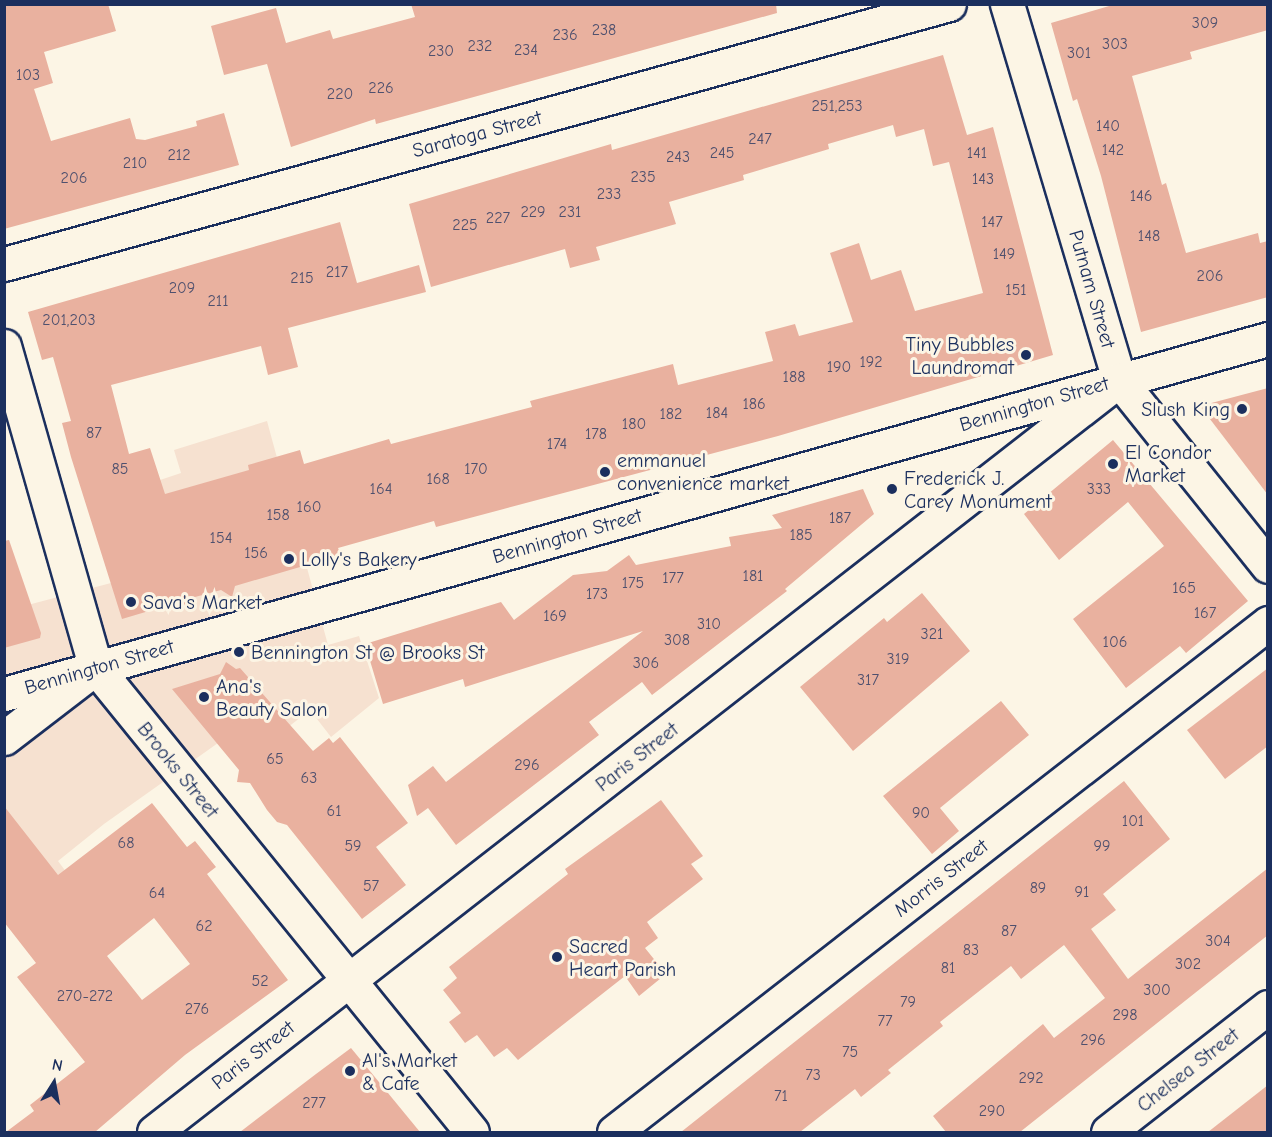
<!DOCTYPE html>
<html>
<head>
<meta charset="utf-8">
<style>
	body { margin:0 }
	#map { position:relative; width:1272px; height:1137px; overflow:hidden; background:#fcf5e5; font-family:"Comic Neue",sans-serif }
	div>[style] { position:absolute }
	.built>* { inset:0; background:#f6e1d0 }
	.building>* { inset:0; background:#e9b19f }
	.roads { filter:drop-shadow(2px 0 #1b2f5e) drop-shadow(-2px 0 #1b2f5e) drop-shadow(0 2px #1b2f5e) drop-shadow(0 -2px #1b2f5e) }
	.minor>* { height:33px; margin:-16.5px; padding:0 16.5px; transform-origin:16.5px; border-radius:16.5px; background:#fcf5e5 }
	.secondary>* { height:33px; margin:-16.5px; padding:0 16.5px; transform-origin:16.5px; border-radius:16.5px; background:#fcf5e5 }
	.dots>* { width:16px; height:16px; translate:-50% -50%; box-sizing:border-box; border:3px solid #fcf5e5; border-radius:50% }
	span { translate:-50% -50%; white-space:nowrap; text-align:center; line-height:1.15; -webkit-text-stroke:6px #fcf5e5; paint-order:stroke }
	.number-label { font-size:16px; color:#4e506e }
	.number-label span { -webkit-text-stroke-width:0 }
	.street-label { font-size:20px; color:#1b2f5e }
	.poi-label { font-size:20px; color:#1b2f5e }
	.right { translate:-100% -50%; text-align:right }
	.left { translate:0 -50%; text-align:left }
	.frame { position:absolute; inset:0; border:6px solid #1b2f5e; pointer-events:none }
	.north { position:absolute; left:24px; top:1053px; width:60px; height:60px; -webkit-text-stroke:4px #fcf5e5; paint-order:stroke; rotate:11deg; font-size:16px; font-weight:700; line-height:24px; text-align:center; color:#1b2f5e }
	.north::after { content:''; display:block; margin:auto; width:21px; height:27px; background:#1b2f5e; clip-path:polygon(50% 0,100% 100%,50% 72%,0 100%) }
</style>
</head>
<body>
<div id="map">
	<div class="built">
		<i style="clip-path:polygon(267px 421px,328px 645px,359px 636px,379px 698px,331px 737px,310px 710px,237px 767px,218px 743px,104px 824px,58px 861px,99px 916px,5px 860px,5px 611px,111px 583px,160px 480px,181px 473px,174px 450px)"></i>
	</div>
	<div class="building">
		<i style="clip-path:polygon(4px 4px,108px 4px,116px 31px,44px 52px,53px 83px,34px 89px,51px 141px,130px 118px,136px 139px,145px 140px,197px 126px,196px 121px,224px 113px,239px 165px,4px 229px)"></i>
		<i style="clip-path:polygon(411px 4px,776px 4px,777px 13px,376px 124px,375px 119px,291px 147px,267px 64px,224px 75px,211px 26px,276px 8px,286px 43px,330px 30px,333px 39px,415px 17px)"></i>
		<i style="clip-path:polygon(1116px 4px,1268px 4px,1268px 30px,1190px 52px,1192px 59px,1132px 76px,1162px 185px,1166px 183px,1186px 253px,1258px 233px,1260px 243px,1268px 241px,1268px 297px,1141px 332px,1101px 176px,1077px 99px,1073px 101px,1051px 23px)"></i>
		<i style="clip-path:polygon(943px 55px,967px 135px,993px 127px,1053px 355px,778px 436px,436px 527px,434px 521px,338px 548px,341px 555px,235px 586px,232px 597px,221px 590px,195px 597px,190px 609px,179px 602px,122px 619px,71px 457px,62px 423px,71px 421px,53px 357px,42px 360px,28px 312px,340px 222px,357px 283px,419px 265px,426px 292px,288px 328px,298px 367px,268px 375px,261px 346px,111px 385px,129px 454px,150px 448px,165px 494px,249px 470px,248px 465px,300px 450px,304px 464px,389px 439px,391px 444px,532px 407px,530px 401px,673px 364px,678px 385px,773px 361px,765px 332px,795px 324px,799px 336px,853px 322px,830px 253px,859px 243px,871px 280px,901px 270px,915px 311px,983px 293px,949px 162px,933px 166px,924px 129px,896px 137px,893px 125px,828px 144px,829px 149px,743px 175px,744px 180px,669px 202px,676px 224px,596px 247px,600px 260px,570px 268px,565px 249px,431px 287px,409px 204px,611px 144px,612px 150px)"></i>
		<i style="clip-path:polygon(1268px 388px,1268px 495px,1200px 406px)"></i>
		<i style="clip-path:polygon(1113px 440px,1248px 601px,1186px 653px,1180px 646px,1126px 688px,1073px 619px,1164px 546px,1128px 502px,1059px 560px,1024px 514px)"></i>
		<i style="clip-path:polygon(863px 489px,874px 514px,785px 589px,787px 591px,652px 695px,642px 682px,589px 722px,599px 735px,456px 845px,428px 808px,417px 816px,408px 785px,433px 766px,446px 782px,643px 631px,465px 687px,463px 679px,383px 704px,365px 644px,501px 602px,514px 620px,573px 575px,607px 571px,629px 555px,636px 565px,731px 546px,729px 537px,782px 528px,772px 515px)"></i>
		<i style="clip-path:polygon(9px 540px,41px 633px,40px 638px,4px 648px,4px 541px)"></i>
		<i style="clip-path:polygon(922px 593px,970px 651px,853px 751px,800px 687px,884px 618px,887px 622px)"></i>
		<i style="clip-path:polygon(226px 662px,236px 669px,240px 668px,313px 751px,329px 738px,333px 743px,340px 737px,408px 823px,376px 847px,406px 885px,362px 919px,287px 825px,277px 822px,267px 810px,250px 783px,237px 782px,239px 770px,172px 689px,220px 674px)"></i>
		<i style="clip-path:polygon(1268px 668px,1268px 746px,1225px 779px,1187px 730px)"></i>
		<i style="clip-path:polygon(1001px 701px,1029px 735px,940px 808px,959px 831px,932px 854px,883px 796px)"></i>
		<i style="clip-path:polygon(1124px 781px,1170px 839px,1103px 894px,1116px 910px,1091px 929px,1128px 979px,1268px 868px,1268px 935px,1020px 1132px,946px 1132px,933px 1116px,1043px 1024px,1054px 1038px,1105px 998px,1064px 945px,1021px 979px,1011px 966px,940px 1022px,943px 1026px,888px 1070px,891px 1073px,861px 1097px,855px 1089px,800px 1132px,681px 1132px)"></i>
		<i style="clip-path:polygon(661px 800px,703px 856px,691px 864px,703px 879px,647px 922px,658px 938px,645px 948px,666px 974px,639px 996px,625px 976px,518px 1060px,507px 1048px,494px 1057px,477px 1035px,465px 1043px,449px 1022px,461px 1013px,443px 990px,457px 978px,449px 967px,568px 874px,565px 869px)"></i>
		<i style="clip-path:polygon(evenodd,152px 803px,187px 847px,195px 841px,216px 867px,207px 874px,288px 980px,185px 1055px,95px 1132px,6px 1132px,34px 1111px,30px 1105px,85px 1062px,17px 977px,36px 963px,4px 922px,4px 806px,58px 875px,152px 803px,154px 918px,190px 964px,142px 1000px,107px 956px,154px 918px)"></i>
		<i style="clip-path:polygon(351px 1048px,420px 1132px,240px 1132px,316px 1074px)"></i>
		<i style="clip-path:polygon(1268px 1085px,1268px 1132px,1208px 1132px)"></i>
	</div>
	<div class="roads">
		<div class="minor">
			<i style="left:1007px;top:4px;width:392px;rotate:73.4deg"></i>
			<i style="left:1119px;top:380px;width:238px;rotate:51.3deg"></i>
			<i style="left:4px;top:264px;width:980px;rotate:-15.38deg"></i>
			<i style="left:4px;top:346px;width:335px;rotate:74.1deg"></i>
			<i style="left:96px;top:668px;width:597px;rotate:50.98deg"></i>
			<i style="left:4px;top:738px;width:113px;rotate:-37.5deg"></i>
			<i style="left:154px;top:1132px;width:1223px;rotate:-37.93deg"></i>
			<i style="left:614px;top:1132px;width:829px;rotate:-37.89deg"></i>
		</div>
		<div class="secondary">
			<i style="left:4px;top:694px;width:1313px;rotate:-15.69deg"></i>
			<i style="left:1108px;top:1132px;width:203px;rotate:-38deg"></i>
		</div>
	</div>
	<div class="dots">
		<i style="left:1026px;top:355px;background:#1b2f5e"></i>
		<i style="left:1242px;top:409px;background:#1b2f5e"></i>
		<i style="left:1113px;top:464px;background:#1b2f5e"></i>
		<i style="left:605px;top:472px;background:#1b2f5e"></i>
		<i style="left:892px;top:489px;background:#1b2f5e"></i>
		<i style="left:289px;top:559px;background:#1b2f5e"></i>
		<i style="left:131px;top:602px;background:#1b2f5e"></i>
		<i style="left:239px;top:652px;background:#1b2f5e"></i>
		<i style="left:204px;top:697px;background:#1b2f5e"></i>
		<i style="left:557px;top:957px;background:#1b2f5e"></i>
		<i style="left:350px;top:1071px;background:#1b2f5e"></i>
	</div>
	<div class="number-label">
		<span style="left:1205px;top:23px">309</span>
		<span style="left:604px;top:30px">238</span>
		<span style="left:565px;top:35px">236</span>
		<span style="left:1115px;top:44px">303</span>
		<span style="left:480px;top:46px">232</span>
		<span style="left:526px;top:50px">234</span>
		<span style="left:441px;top:51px">230</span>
		<span style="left:1079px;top:53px">301</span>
		<span style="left:28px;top:75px">103</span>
		<span style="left:381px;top:88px">226</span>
		<span style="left:340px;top:94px">220</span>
		<span style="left:837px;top:106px">251,253</span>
		<span style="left:1108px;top:126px">140</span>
		<span style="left:760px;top:139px">247</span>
		<span style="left:1113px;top:150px">142</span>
		<span style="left:722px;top:153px">245</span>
		<span style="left:977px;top:153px">141</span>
		<span style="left:179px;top:155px">212</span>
		<span style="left:678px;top:157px">243</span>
		<span style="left:135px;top:163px">210</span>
		<span style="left:643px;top:177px">235</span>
		<span style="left:74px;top:178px">206</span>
		<span style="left:983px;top:179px">143</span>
		<span style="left:609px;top:194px">233</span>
		<span style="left:1141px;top:196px">146</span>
		<span style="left:533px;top:212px">229</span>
		<span style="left:570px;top:212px">231</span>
		<span style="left:498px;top:218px">227</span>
		<span style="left:992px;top:222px">147</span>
		<span style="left:465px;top:225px">225</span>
		<span style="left:1149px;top:236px">148</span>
		<span style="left:1004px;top:254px">149</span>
		<span style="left:337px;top:272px">217</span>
		<span style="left:1210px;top:276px">206</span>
		<span style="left:302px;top:278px">215</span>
		<span style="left:182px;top:288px">209</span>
		<span style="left:1016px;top:290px">151</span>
		<span style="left:218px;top:301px">211</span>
		<span style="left:69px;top:320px">201,203</span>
		<span style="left:871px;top:362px">192</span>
		<span style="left:839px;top:367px">190</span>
		<span style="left:794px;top:377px">188</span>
		<span style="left:754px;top:404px">186</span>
		<span style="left:717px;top:413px">184</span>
		<span style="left:671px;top:414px">182</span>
		<span style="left:634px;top:424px">180</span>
		<span style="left:94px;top:433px">87</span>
		<span style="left:596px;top:434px">178</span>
		<span style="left:557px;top:444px">174</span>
		<span style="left:120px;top:469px">85</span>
		<span style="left:476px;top:469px">170</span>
		<span style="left:438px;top:479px">168</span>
		<span style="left:381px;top:489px">164</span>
		<span style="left:1099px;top:489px">333</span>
		<span style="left:309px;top:507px">160</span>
		<span style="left:278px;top:515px">158</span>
		<span style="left:840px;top:518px">187</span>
		<span style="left:801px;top:535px">185</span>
		<span style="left:221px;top:538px">154</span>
		<span style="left:256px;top:553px">156</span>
		<span style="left:753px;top:576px">181</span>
		<span style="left:673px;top:578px">177</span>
		<span style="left:633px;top:583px">175</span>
		<span style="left:1184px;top:588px">165</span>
		<span style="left:597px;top:594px">173</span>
		<span style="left:1205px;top:613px">167</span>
		<span style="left:555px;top:616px">169</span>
		<span style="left:709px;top:624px">310</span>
		<span style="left:932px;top:634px">321</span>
		<span style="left:677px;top:640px">308</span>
		<span style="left:1115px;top:642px">106</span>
		<span style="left:898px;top:659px">319</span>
		<span style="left:646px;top:663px">306</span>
		<span style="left:868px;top:680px">317</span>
		<span style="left:275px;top:759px">65</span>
		<span style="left:527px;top:765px">296</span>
		<span style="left:309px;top:778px">63</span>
		<span style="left:334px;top:811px">61</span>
		<span style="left:921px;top:813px">90</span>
		<span style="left:1133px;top:821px">101</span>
		<span style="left:126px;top:843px">68</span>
		<span style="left:353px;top:846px">59</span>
		<span style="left:1102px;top:846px">99</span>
		<span style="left:371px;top:886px">57</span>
		<span style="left:1038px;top:888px">89</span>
		<span style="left:1082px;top:892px">91</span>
		<span style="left:157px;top:893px">64</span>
		<span style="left:204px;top:926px">62</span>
		<span style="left:1009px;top:931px">87</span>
		<span style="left:1218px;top:941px">304</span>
		<span style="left:971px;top:950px">83</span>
		<span style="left:1188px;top:964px">302</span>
		<span style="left:948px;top:968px">81</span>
		<span style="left:260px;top:981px">52</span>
		<span style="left:1157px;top:990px">300</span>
		<span style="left:85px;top:996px">270-272</span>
		<span style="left:908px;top:1002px">79</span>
		<span style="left:197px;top:1009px">276</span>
		<span style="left:1125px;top:1015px">298</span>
		<span style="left:885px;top:1021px">77</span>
		<span style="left:1093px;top:1040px">296</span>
		<span style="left:850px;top:1052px">75</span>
		<span style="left:813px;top:1075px">73</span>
		<span style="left:1031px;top:1078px">292</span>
		<span style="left:781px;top:1096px">71</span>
		<span style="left:314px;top:1103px">277</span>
		<span style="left:992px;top:1111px">290</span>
	</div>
	<div class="street-label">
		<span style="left:477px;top:134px;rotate:-15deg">Saratoga Street</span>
		<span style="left:1092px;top:289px;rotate:74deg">Putnam Street</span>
		<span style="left:1034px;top:404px;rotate:-16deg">Bennington Street</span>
		<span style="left:567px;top:536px;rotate:-16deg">Bennington Street</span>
		<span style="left:99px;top:667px;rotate:-16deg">Bennington Street</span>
		<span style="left:637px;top:757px;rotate:-38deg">Paris Street</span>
		<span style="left:178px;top:770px;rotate:51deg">Brooks Street</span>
		<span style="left:941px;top:878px;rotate:-38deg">Morris Street</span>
		<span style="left:253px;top:1055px;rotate:-38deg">Paris Street</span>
		<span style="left:1188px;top:1070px;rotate:-38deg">Chelsea Street</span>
	</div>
	<div class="poi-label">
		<span class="right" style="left:1014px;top:356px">Tiny Bubbles<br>Laundromat</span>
		<span class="right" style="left:1230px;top:409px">Slush King</span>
		<span class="left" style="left:1125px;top:464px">El Condor<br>Market</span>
		<span class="left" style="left:617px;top:472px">emmanuel<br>convenience market</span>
		<span class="left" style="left:904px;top:490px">Frederick J.<br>Carey Monument</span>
		<span class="left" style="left:301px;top:559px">Lolly's Bakery</span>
		<span class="left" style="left:143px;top:602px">Sava's Market</span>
		<span class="left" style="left:251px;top:652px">Bennington St @ Brooks St</span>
		<span class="left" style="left:216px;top:698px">Ana's<br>Beauty Salon</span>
		<span class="left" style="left:569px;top:958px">Sacred<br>Heart Parish</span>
		<span class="left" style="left:362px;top:1072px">Al's Market<br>&amp; Cafe</span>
	</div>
	<div class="frame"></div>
	<div class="north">N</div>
</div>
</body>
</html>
